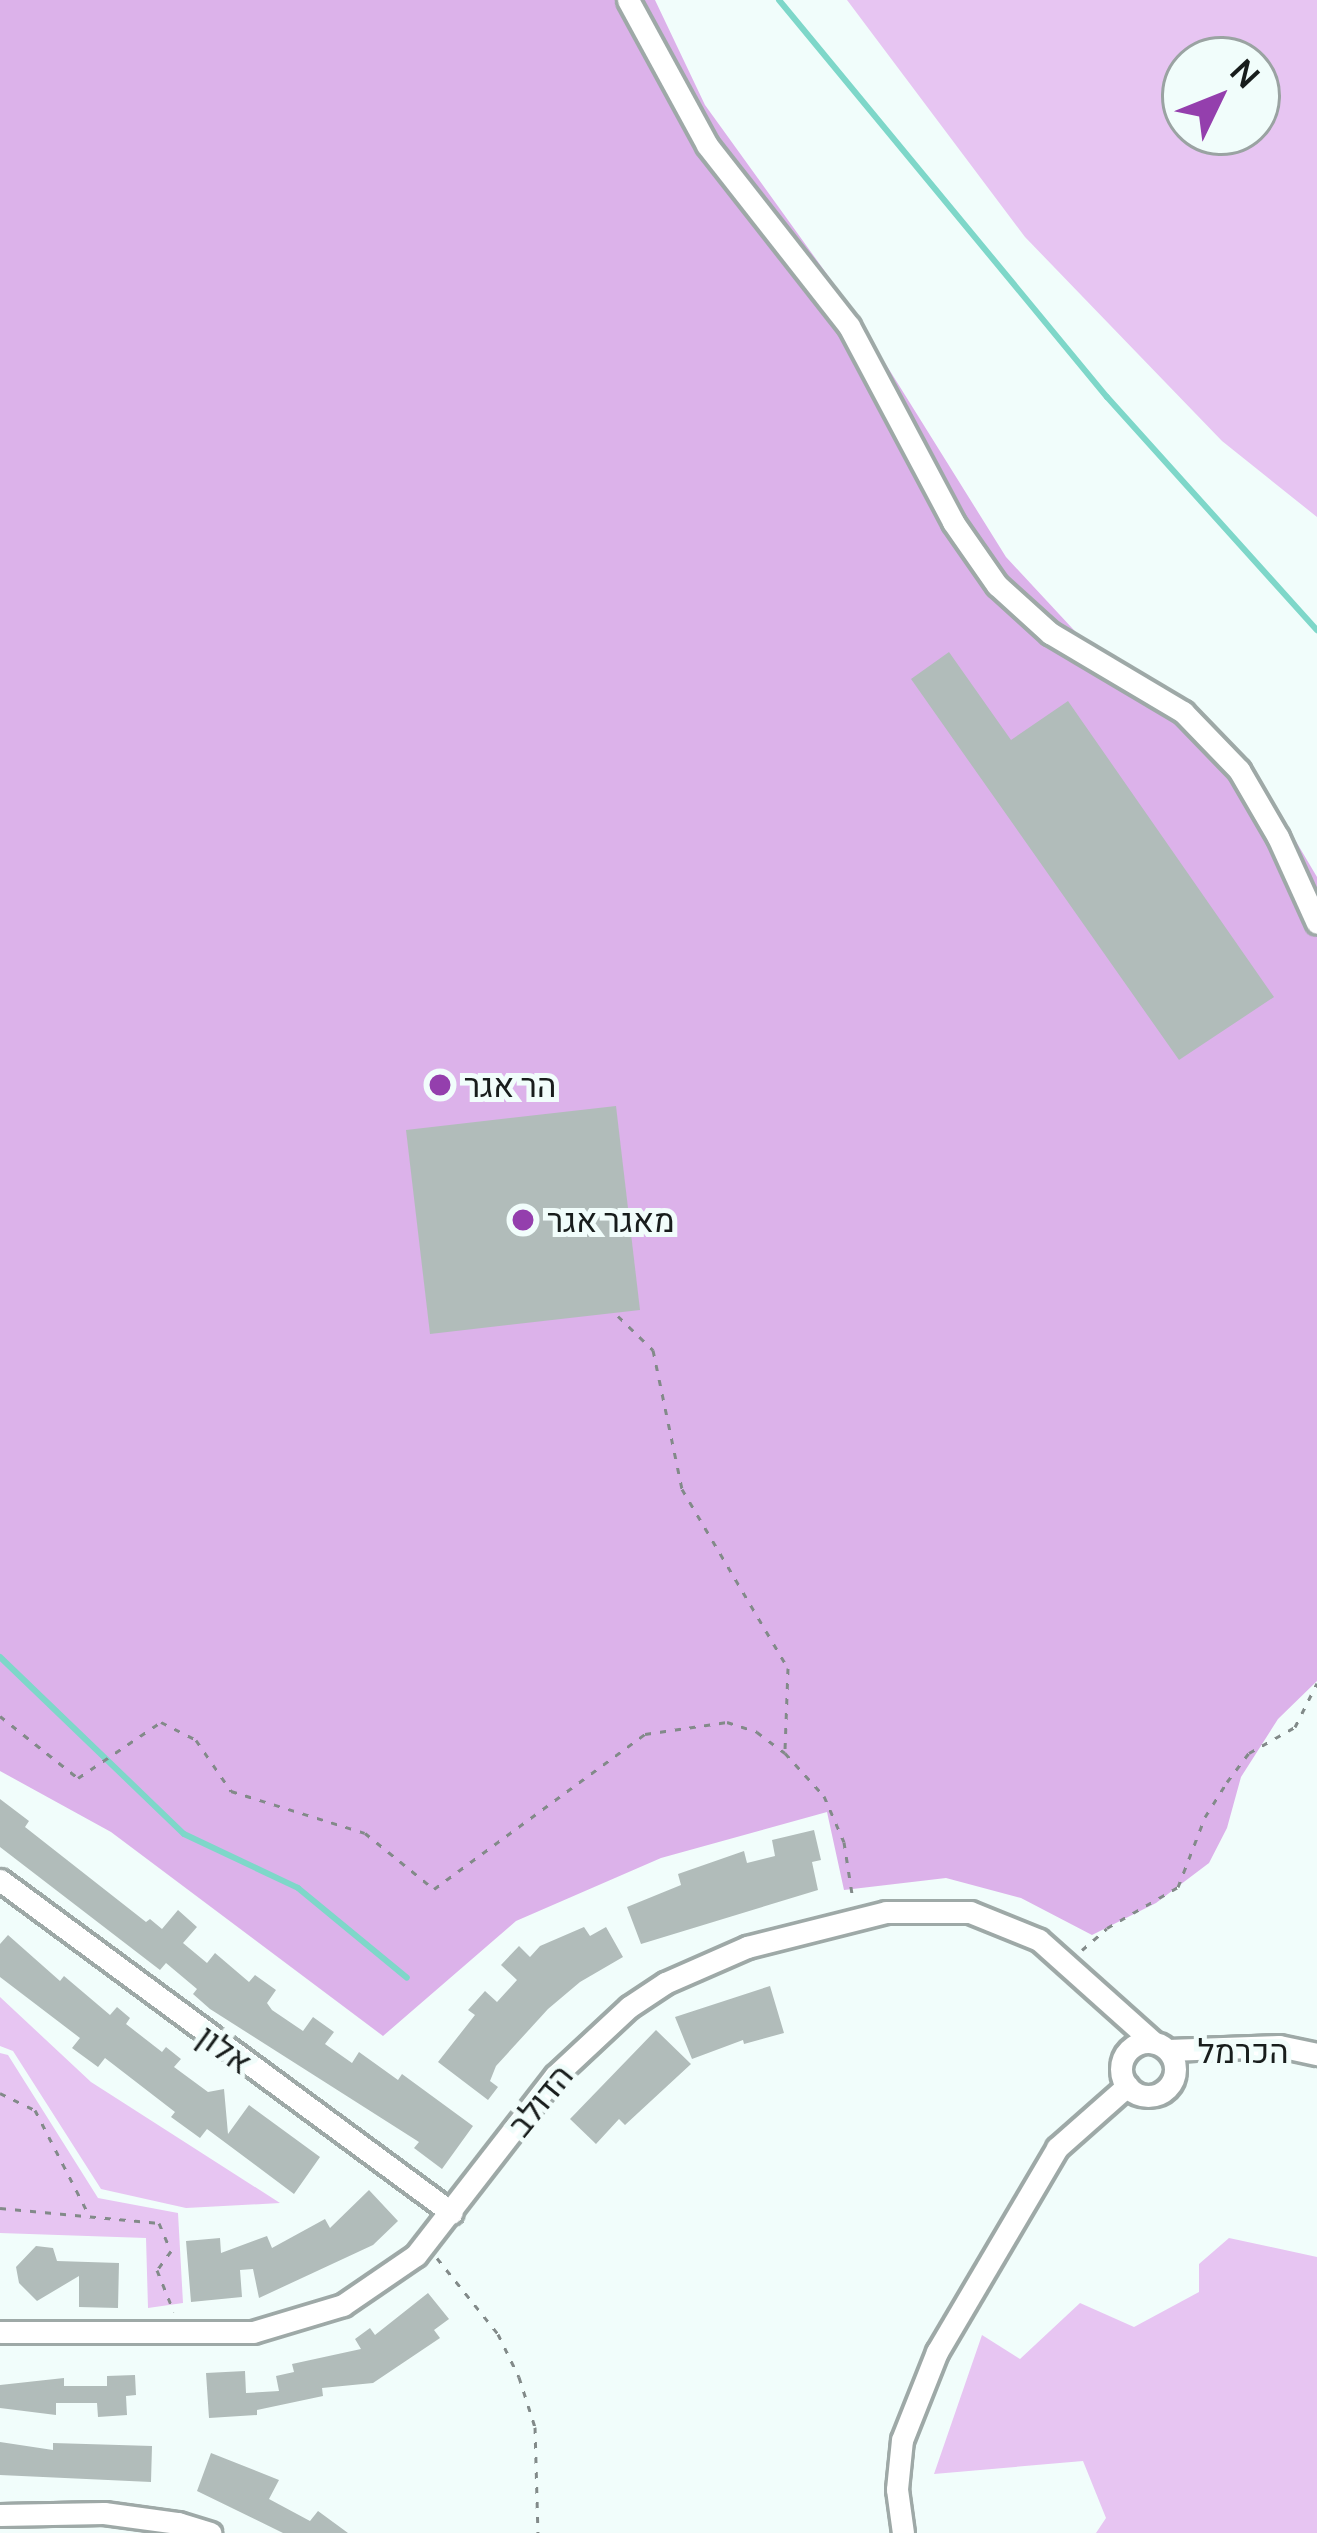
<!DOCTYPE html>
<html>
<head>
<meta charset="utf-8">
<style>
	body { margin:0 }
	#map { position:relative; width:1317px; height:2533px; overflow:hidden; background:#f1fdfb; font-family:Manrope,Heebo,sans-serif }
	div>[style] { position:absolute }
	.green>* { inset:0; background:#e7c5f2 }
	.forest>* { inset:0; background:#dcb2ea }
	.stream>* { height:6px; margin:-3px; padding:0 3px; transform-origin:3px; border-radius:3px; background:#7ed7c9 }
	.building>* { inset:0; background:#b1bcba }
	.path>* { height:3px; margin-top:-1.5px; transform-origin:0; background:repeating-linear-gradient(90deg,#828a89 0 6px,transparent 0 15px) }
	.roads { filter:drop-shadow(3px 0 #9ea9a7) drop-shadow(-3px 0 #9ea9a7) drop-shadow(0 3px #9ea9a7) drop-shadow(0 -3px #9ea9a7) }
	.minor>* { height:21px; margin:-10.5px; padding:0 10.5px; transform-origin:10.5px; border-radius:10.5px; background:#fff }
	.minor>.ring { margin:-10.5px; padding:0; box-sizing:content-box; background:none; border:21px solid #fff; border-radius:50% }
	.dots>* { width:33px; height:33px; translate:-50% -50%; box-sizing:border-box; border:6px solid #f1fdfb; border-radius:50% }
	span { translate:-50% -50%; white-space:nowrap; text-align:center; line-height:1.15; -webkit-text-stroke:10px #f1fdfb; paint-order:stroke }
	.poi-label { font-size:33px; color:#181d1c }
	.left { translate:0 -50%; text-align:left }
	.street-label { font-size:33px; color:#181d1c }
	.north { position:absolute; left:1161px; top:36px; width:120px; height:120px; box-sizing:border-box; background:#f1fdfb; border:3px solid #9aa3a2; border-radius:50%; rotate:47deg; font-size:33px; font-weight:700; line-height:48px; text-align:center; color:#181d1c }
	.north::after { content:''; display:block; margin:auto; width:42px; height:54px; background:#943fad; clip-path:polygon(50% 0,100% 100%,50% 72%,0 100%) }
</style>
</head>
<body>
<div id="map">
	<div class="green">
		<i style="clip-path:polygon(evenodd,847px 0,1317px 0,1317px 517px,1222px 441px,1025px 237px,847px 0,1185px 60px,1257px 60px,1257px 132px,1185px 132px,1185px 60px)"></i>
		<i style="clip-path:polygon(0 1997px,91px 2082px,280px 2203px,186px 2208px,101px 2189px,13px 2051px,0 2046px)"></i>
		<i style="clip-path:polygon(0 2053px,8px 2055px,98px 2198px,178px 2213px,183px 2303px,148px 2308px,146px 2238px,0 2233px)"></i>
		<i style="clip-path:polygon(1229px 2238px,1317px 2257px,1317px 2533px,1096px 2533px,1106px 2518px,1083px 2461px,934px 2474px,982px 2335px,1020px 2359px,1080px 2303px,1134px 2327px,1199px 2292px,1199px 2264px)"></i>
	</div>
	<div class="forest">
		<i style="clip-path:polygon(0 0,655px 0,705px 105px,847px 302px,1006px 557px,1085px 642px,1174px 693px,1268px 794px,1317px 877px,1317px 1681px,1278px 1719px,1241px 1777px,1227px 1828px,1209px 1863px,1156px 1903px,1092px 1935px,1021px 1898px,946px 1878px,844px 1890px,827px 1812px,661px 1858px,516px 1921px,383px 2036px,111px 1832px,0 1771px)"></i>
	</div>
	<div class="stream">
		<i style="left:779px;top:0;width:515px;rotate:50.44deg"></i>
		<i style="left:1107px;top:397px;width:314px;rotate:48deg"></i>
		<i style="left:0;top:1657px;width:255px;rotate:43.9deg"></i>
		<i style="left:184px;top:1834px;width:126px;rotate:25.3deg"></i>
		<i style="left:298px;top:1888px;width:141px;rotate:39.5deg"></i>
	</div>
	<div class="building">
		<i style="clip-path:polygon(949px 652px,1011px 740px,1068px 701px,1274px 997px,1179px 1060px,911px 679px)"></i>
		<i style="clip-path:polygon(616px 1106px,640px 1310px,430px 1334px,406px 1130px)"></i>
		<i style="clip-path:polygon(0 1799px,29px 1821px,25px 1827px,146px 1922px,150px 1919px,162px 1929px,178px 1910px,197px 1927px,183px 1943px,207px 1963px,215px 1953px,249px 1982px,255px 1975px,276px 1990px,267px 2003px,272px 2010px,303px 2031px,313px 2017px,334px 2032px,325px 2044px,352px 2063px,359px 2052px,398px 2080px,402px 2074px,473px 2126px,442px 2169px,414px 2148px,419px 2142px,210px 2009px,193px 1994px,197px 1989px,166px 1963px,160px 1970px,0 1847px)"></i>
		<i style="clip-path:polygon(814px 1830px,821px 1860px,812px 1862px,818px 1890px,641px 1944px,627px 1907px,681px 1885px,678px 1874px,744px 1851px,747px 1863px,775px 1856px,772px 1840px)"></i>
		<i style="clip-path:polygon(584px 1927px,590px 1936px,606px 1927px,623px 1957px,580px 1982px,548px 2009px,496px 2066px,490px 2081px,498px 2087px,488px 2100px,438px 2062px,475px 2015px,468px 2010px,485px 1991px,497px 2002px,517px 1980px,501px 1965px,519px 1946px,530px 1957px,540px 1946px)"></i>
		<i style="clip-path:polygon(8px 1935px,60px 1981px,64px 1976px,110px 2015px,117px 2007px,130px 2018px,126px 2024px,162px 2052px,166px 2047px,181px 2059px,174px 2067px,208px 2092px,224px 2089px,228px 2134px,249px 2105px,320px 2157px,294px 2194px,207px 2129px,200px 2138px,171px 2117px,175px 2112px,105px 2058px,98px 2067px,72px 2048px,80px 2038px,0 1977px,0 1944px)"></i>
		<i style="clip-path:polygon(770px 1986px,784px 2033px,744px 2044px,743px 2040px,692px 2059px,675px 2017px)"></i>
		<i style="clip-path:polygon(656px 2030px,691px 2064px,625px 2125px,619px 2119px,596px 2144px,570px 2119px)"></i>
		<i style="clip-path:polygon(369px 2190px,398px 2221px,373px 2245px,259px 2298px,253px 2269px,240px 2270px,242px 2297px,191px 2302px,186px 2241px,220px 2238px,221px 2253px,267px 2236px,272px 2248px,325px 2219px,330px 2228px)"></i>
		<i style="clip-path:polygon(36px 2246px,53px 2248px,57px 2261px,119px 2263px,118px 2308px,79px 2307px,79px 2276px,37px 2301px,19px 2283px,16px 2267px)"></i>
		<i style="clip-path:polygon(428px 2293px,449px 2319px,434px 2330px,440px 2338px,373px 2383px,322px 2388px,323px 2396px,257px 2410px,257px 2415px,209px 2418px,206px 2373px,245px 2371px,246px 2393px,279px 2391px,276px 2376px,294px 2372px,292px 2364px,361px 2349px,355px 2339px,370px 2328px,375px 2335px)"></i>
		<i style="clip-path:polygon(135px 2375px,136px 2395px,126px 2396px,127px 2415px,98px 2417px,97px 2403px,56px 2403px,56px 2415px,0 2408px,0 2385px,64px 2378px,64px 2386px,107px 2386px,107px 2376px)"></i>
		<i style="clip-path:polygon(0 2442px,53px 2450px,53px 2443px,152px 2446px,151px 2482px,0 2475px)"></i>
		<i style="clip-path:polygon(211px 2453px,279px 2480px,269px 2499px,310px 2521px,318px 2511px,348px 2533px,283px 2533px,197px 2491px)"></i>
	</div>
	<div class="path">
		<i style="left:618px;top:1316px;width:49px;rotate:44.2deg"></i>
		<i style="left:653px;top:1350px;width:142px;rotate:78.2deg"></i>
		<i style="left:682px;top:1489px;width:208px;rotate:59.4deg"></i>
		<i style="left:788px;top:1668px;width:83px;rotate:92.1deg"></i>
		<i style="left:0;top:1716px;width:100px;rotate:38.5deg"></i>
		<i style="left:78px;top:1778px;width:100px;rotate:-34deg"></i>
		<i style="left:161px;top:1722px;width:39px;rotate:27deg"></i>
		<i style="left:196px;top:1740px;width:62px;rotate:55.5deg"></i>
		<i style="left:231px;top:1791px;width:140px;rotate:17.4deg"></i>
		<i style="left:365px;top:1833px;width:89px;rotate:39.1deg"></i>
		<i style="left:434px;top:1889px;width:262px;rotate:-36.3deg"></i>
		<i style="left:645px;top:1734px;width:83px;rotate:-8.3deg"></i>
		<i style="left:727px;top:1722px;width:32px;rotate:18deg"></i>
		<i style="left:757px;top:1732px;width:35px;rotate:37deg"></i>
		<i style="left:785px;top:1753px;width:58px;rotate:47.8deg"></i>
		<i style="left:824px;top:1796px;width:50px;rotate:66.5deg"></i>
		<i style="left:844px;top:1842px;width:59px;rotate:81.2deg"></i>
		<i style="left:1082px;top:1950px;width:33px;rotate:-41deg"></i>
		<i style="left:1107px;top:1928px;width:82px;rotate:-30deg"></i>
		<i style="left:1178px;top:1887px;width:75px;rotate:-68.9deg"></i>
		<i style="left:1205px;top:1817px;width:41px;rotate:-57.8deg"></i>
		<i style="left:1227px;top:1782px;width:36px;rotate:-53deg"></i>
		<i style="left:1249px;top:1753px;width:53px;rotate:-29.5deg"></i>
		<i style="left:1295px;top:1727px;width:49px;rotate:-63.4deg"></i>
		<i style="left:0;top:2093px;width:39px;rotate:26deg"></i>
		<i style="left:35px;top:2110px;width:114px;rotate:62.8deg"></i>
		<i style="left:0;top:2208px;width:160px;rotate:5.4deg"></i>
		<i style="left:159px;top:2223px;width:30px;rotate:67deg"></i>
		<i style="left:171px;top:2251px;width:24px;rotate:126deg"></i>
		<i style="left:157px;top:2270px;width:45px;rotate:68deg"></i>
		<i style="left:437px;top:2258px;width:97px;rotate:51.2deg"></i>
		<i style="left:498px;top:2334px;width:48px;rotate:64deg"></i>
		<i style="left:519px;top:2377px;width:52px;rotate:72.3deg"></i>
		<i style="left:535px;top:2427px;width:106px;rotate:88.4deg"></i>
	</div>
	<div class="roads">
		<div class="minor">
			<i style="left:628px;top:0;width:165px;rotate:61.4deg"></i>
			<i style="left:707px;top:145px;width:230px;rotate:51.9deg"></i>
			<i style="left:849px;top:326px;width:222px;rotate:62deg"></i>
			<i style="left:953px;top:522px;width:77px;rotate:55.1deg"></i>
			<i style="left:997px;top:585px;width:72px;rotate:42.2deg"></i>
			<i style="left:1050px;top:633px;width:155px;rotate:30.7deg"></i>
			<i style="left:1183px;top:712px;width:81px;rotate:46deg"></i>
			<i style="left:1239px;top:770px;width:78px;rotate:59.8deg"></i>
			<i style="left:1278px;top:837px;width:94px;rotate:65.6deg"></i>
			<i style="left:0;top:1880px;width:561px;rotate:36.38deg"></i>
			<i class="ring" style="left:1121px;top:2042px;width:33px;height:33px"></i>
			<i style="left:1168px;top:2050px;width:111px;rotate:-2.1deg"></i>
			<i style="left:1279px;top:2046px;width:39px;rotate:12deg"></i>
			<i style="left:0;top:2332px;width:253px"></i>
			<i style="left:253px;top:2332px;width:94px;rotate:-16.7deg"></i>
			<i style="left:343px;top:2305px;width:88px;rotate:-34.4deg"></i>
			<i style="left:416px;top:2255px;width:227px;rotate:-52.2deg"></i>
			<i style="left:555px;top:2076px;width:101px;rotate:-43deg"></i>
			<i style="left:629px;top:2007px;width:43px;rotate:-33.7deg"></i>
			<i style="left:665px;top:1983px;width:90px;rotate:-23.7deg"></i>
			<i style="left:747px;top:1947px;width:143px;rotate:-14.1deg"></i>
			<i style="left:886px;top:1912px;width:84px"></i>
			<i style="left:970px;top:1912px;width:74px;rotate:22.1deg"></i>
			<i style="left:1039px;top:1940px;width:154px;rotate:41.8deg"></i>
			<i style="left:0;top:2515px;width:104px;rotate:-1.1deg"></i>
			<i style="left:104px;top:2513px;width:75px;rotate:7.7deg"></i>
			<i style="left:178px;top:2523px;width:34px;rotate:17deg"></i>
			<i style="left:903px;top:2533px;width:44px;rotate:-97.8deg"></i>
			<i style="left:897px;top:2489px;width:49px;rotate:-84.2deg"></i>
			<i style="left:902px;top:2440px;width:95px;rotate:-68.3deg"></i>
			<i style="left:937px;top:2352px;width:237px;rotate:-59.5deg"></i>
			<i style="left:1057px;top:2148px;width:94px;rotate:-41.5deg"></i>
		</div>
	</div>
	<div class="dots">
		<i style="left:440px;top:1085px;background:#943fad"></i>
		<i style="left:523px;top:1220px;background:#943fad"></i>
	</div>
	<div class="poi-label">
		<span class="left" style="left:464px;top:1085px">הר אגר</span>
		<span class="left" style="left:547px;top:1220px">מאגר אגר</span>
	</div>
	<div class="street-label">
		<span style="left:225px;top:2049px;rotate:36deg">אלון</span>
		<span style="left:1243px;top:2051px">הכרמל</span>
		<span style="left:540px;top:2100px;rotate:-51deg">הדולב</span>
	</div>
	<div class="north">N</div>
</div>
</body>
</html>
